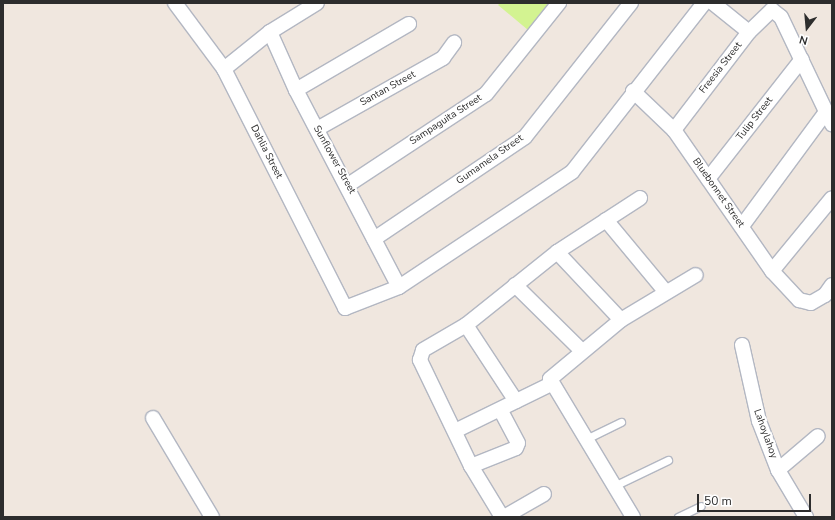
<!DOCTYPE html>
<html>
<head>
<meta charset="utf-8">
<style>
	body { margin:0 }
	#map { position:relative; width:835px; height:520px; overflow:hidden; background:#f0e7df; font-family:"Nunito Sans",sans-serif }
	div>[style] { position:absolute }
	.pitch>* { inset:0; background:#d3f391 }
	.roads { filter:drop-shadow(1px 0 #b3b7c2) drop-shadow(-1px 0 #b3b7c2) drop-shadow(0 1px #b3b7c2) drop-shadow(0 -1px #b3b7c2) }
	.service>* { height:7px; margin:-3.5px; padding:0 3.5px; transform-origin:3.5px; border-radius:3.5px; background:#fff }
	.minor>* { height:14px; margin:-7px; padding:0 7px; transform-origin:7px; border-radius:7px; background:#fff }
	span { translate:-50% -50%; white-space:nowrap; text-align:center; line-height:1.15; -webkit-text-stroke:4px #fff; paint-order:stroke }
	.street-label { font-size:10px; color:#2d2d2d }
	.frame { position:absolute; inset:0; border:4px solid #2d2d2d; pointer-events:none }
	.north { position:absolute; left:787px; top:8px; width:40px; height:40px; -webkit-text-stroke:3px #fff; paint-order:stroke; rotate:196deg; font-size:11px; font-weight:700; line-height:16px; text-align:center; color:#2d2d2d }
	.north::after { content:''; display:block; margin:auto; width:14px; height:18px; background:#2d2d2d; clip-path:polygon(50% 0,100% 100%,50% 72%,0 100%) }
	.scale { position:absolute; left:697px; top:494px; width:114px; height:18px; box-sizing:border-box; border:2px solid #2d2d2d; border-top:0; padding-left:5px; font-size:12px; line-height:14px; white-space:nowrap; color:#2d2d2d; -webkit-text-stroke:3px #fff; paint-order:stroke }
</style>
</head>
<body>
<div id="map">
	<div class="pitch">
		<i style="clip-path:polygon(500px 3px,551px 3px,528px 30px,498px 5px)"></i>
	</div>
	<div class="roads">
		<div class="service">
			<i style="left:586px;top:439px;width:39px;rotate:-26deg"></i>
			<i style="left:614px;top:486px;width:60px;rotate:-25.7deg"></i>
			<i style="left:678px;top:517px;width:25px;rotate:-26deg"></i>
		</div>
		<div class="minor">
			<i style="left:175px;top:3px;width:82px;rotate:53.4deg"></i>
			<i style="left:224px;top:69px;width:268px;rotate:63.1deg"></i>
			<i style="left:345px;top:308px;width:58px;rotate:-21.3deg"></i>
			<i style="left:399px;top:287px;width:208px;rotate:-33.6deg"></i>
			<i style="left:572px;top:172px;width:214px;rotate:-52deg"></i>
			<i style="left:713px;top:3px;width:46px;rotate:38.9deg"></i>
			<i style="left:270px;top:32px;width:64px;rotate:65.9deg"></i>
			<i style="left:296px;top:90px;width:222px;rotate:62.4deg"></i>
			<i style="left:224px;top:69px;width:59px;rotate:-38.8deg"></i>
			<i style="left:270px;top:32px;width:55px;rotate:-31.7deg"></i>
			<i style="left:296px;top:90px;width:131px;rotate:-30.3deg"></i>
			<i style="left:633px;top:91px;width:57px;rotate:43.6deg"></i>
			<i style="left:674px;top:130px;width:172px;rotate:55.2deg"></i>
			<i style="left:772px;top:271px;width:40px;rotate:47deg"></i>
			<i style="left:799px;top:300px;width:12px;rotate:14deg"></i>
			<i style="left:811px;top:303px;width:16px;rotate:-30deg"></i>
			<i style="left:825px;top:295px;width:12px;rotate:-55deg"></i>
			<i style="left:317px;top:129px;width:145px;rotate:-29.4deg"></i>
			<i style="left:443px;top:58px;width:19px;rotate:-54deg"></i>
			<i style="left:674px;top:130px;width:123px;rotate:-52.6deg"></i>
			<i style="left:749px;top:32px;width:32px;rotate:-44deg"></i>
			<i style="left:772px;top:10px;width:11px;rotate:38deg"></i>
			<i style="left:781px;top:17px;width:119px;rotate:64.5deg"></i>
			<i style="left:708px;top:179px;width:152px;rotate:-51.9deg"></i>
			<i style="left:348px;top:185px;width:165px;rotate:-33.4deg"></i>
			<i style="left:486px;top:94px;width:117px;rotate:-51.3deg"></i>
			<i style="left:606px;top:220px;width:92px;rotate:50.3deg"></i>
			<i style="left:742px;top:226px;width:142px;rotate:-53.6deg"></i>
			<i style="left:374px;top:239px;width:182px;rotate:-34deg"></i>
			<i style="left:525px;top:137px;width:171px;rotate:-51.7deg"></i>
			<i style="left:557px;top:252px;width:93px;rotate:46.7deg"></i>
			<i style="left:772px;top:271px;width:94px;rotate:-50.6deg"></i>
			<i style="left:515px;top:285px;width:93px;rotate:44.6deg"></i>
			<i style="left:466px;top:325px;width:117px;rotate:-38.7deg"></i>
			<i style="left:557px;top:252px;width:99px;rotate:-33deg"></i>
			<i style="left:742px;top:345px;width:78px;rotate:77.4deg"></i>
			<i style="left:759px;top:421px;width:53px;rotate:68.8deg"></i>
			<i style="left:778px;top:470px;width:55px;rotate:59.2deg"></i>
			<i style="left:153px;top:418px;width:115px;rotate:59.2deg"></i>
			<i style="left:455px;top:431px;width:107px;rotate:-26.1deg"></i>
			<i style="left:471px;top:466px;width:48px;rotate:-21.8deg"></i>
			<i style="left:516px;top:448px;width:5px;rotate:-68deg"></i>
			<i style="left:518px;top:443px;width:36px;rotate:-118deg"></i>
			<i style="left:778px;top:470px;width:52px;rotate:-40.4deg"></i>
			<i style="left:502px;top:517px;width:60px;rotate:-121.3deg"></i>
			<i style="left:471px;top:466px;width:118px;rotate:-115.7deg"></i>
			<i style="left:420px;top:360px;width:10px;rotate:-73deg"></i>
			<i style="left:423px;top:350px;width:50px;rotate:-30.2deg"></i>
			<i style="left:466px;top:325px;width:91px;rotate:56.7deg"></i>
			<i style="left:504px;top:517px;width:46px;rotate:-29.9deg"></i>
			<i style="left:633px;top:517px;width:161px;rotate:-121deg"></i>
			<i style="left:550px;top:379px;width:92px;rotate:-39.7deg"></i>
			<i style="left:621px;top:320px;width:87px;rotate:-31deg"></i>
		</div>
	</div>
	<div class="street-label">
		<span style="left:721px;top:68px;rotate:-52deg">Freesia Street</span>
		<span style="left:388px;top:89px;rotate:-29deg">Santan Street</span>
		<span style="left:755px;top:119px;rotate:-52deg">Tulip Street</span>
		<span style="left:446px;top:120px;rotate:-33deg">Sampaguita Street</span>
		<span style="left:266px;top:152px;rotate:63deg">Dahlia Street</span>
		<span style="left:334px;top:160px;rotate:61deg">Sunflower Street</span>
		<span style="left:490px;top:160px;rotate:-35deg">Gumamela Street</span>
		<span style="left:718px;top:193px;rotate:55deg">Bluebonnet Street</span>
		<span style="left:765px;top:434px;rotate:70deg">Lahoylahoy</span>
	</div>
	<div class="frame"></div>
	<div class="north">N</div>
	<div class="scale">50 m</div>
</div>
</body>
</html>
